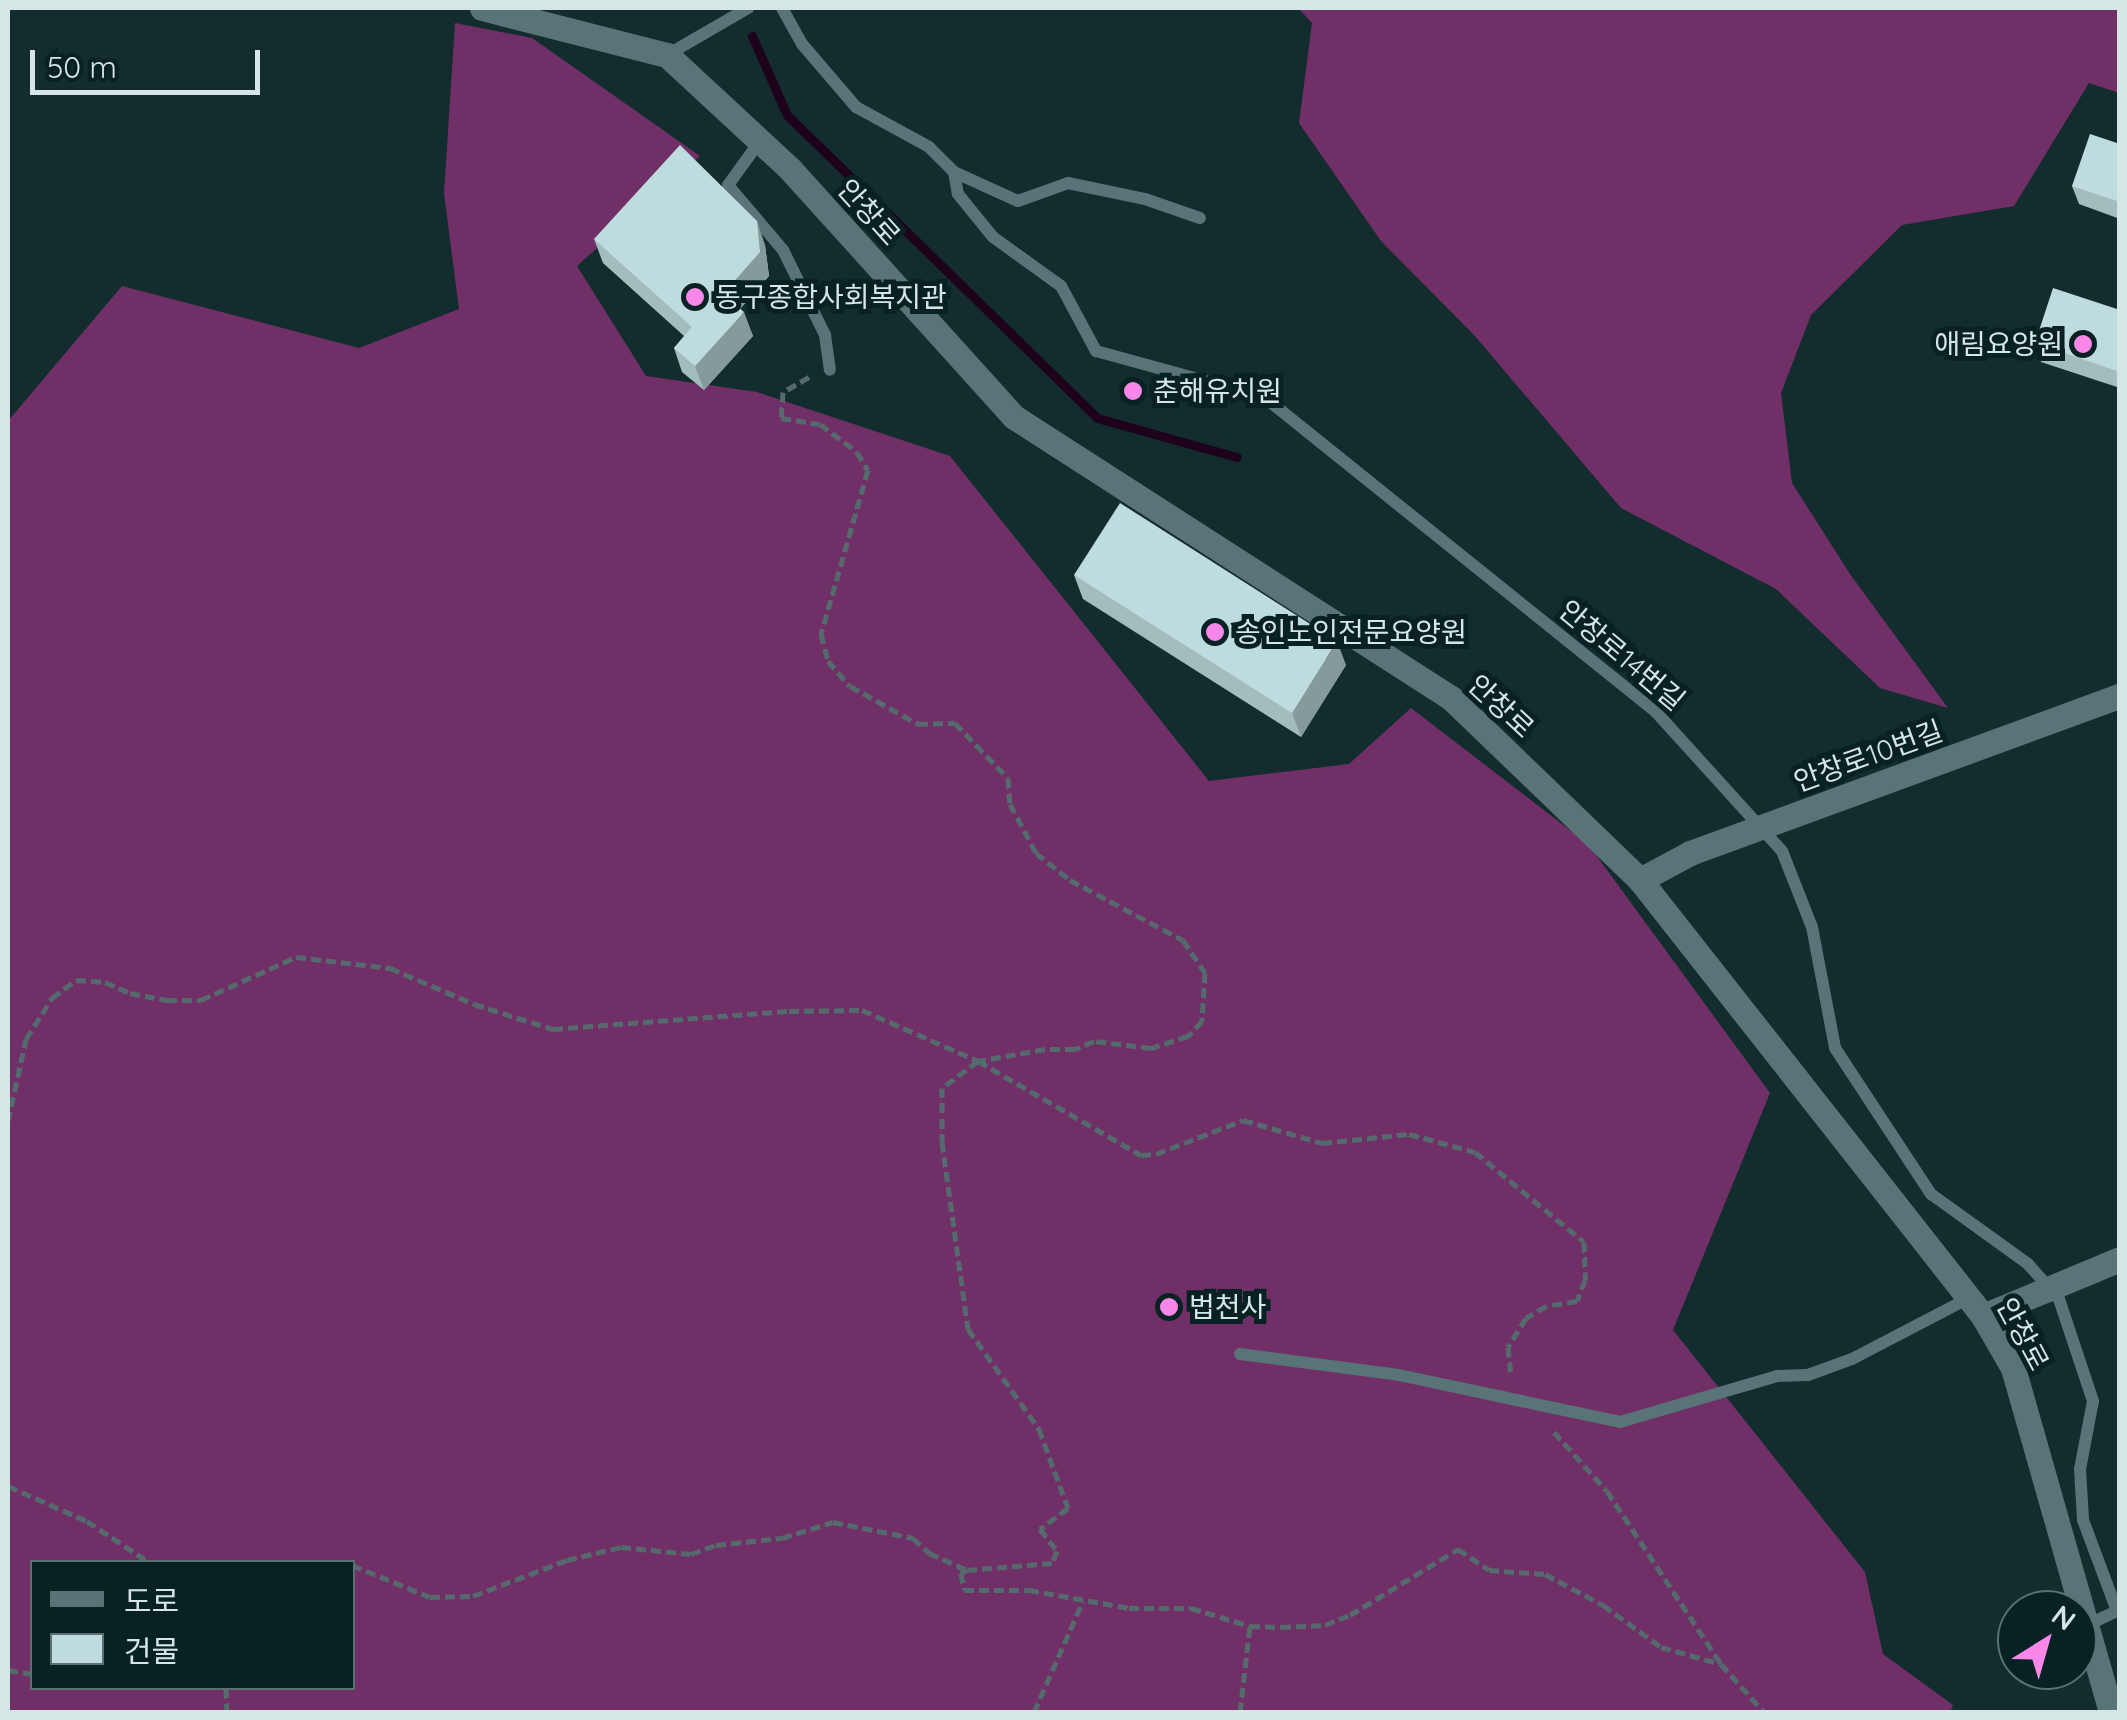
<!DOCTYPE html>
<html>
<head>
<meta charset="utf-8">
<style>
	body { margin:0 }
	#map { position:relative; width:2127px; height:1720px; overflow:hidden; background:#132c2e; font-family:Quicksand,"Noto Sans KR",sans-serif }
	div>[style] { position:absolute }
	.forest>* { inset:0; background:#703067 }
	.stream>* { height:9px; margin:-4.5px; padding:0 4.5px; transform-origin:4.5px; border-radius:4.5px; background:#1e011b }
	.path>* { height:5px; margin-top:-2.5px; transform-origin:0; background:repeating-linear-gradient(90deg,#546a6c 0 10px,transparent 0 15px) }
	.lane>* { height:12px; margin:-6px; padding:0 6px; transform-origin:6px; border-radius:6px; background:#597476 }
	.street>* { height:25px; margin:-12.5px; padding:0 12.5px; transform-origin:12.5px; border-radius:12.5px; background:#597476 }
	.secondary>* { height:25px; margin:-12.5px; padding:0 12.5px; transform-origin:12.5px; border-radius:12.5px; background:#597476 }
	.wall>* { inset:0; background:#a3bdbf }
	.shaded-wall>* { inset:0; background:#859a9b }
	.building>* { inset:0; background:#bedcde }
	.dots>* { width:28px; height:28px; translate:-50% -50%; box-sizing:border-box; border:5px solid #082224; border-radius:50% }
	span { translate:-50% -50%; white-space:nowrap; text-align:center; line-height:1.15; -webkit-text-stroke:10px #082224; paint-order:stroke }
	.street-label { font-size:28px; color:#d6e5e6 }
	.poi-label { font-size:28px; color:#d6e5e6 }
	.left { translate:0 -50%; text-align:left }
	.right { translate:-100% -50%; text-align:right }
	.frame { position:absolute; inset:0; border:10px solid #d6e5e6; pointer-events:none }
	.legend { position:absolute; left:30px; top:1560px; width:325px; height:130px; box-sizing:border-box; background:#082224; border:2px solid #5a7072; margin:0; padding:12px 18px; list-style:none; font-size:30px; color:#d6e5e6 }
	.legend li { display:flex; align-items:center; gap:20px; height:50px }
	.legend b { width:50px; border:2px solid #5a7072 }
	.north { position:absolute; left:1997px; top:1590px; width:100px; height:100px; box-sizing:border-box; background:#082224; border:2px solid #5a7072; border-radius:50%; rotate:37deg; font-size:28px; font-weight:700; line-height:40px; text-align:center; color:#d6e5e6 }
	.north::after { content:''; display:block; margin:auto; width:35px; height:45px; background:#f987e9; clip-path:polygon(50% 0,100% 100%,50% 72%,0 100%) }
	.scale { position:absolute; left:30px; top:50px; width:230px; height:45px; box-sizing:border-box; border:5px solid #d6e5e6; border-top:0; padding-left:12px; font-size:30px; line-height:35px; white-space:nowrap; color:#d6e5e6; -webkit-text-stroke:8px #082224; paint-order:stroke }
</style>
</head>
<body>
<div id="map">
	<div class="forest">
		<i style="clip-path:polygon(1298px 8px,2119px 8px,2119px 93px,2089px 83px,2014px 206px,1902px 225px,1811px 315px,1781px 393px,1792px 483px,1850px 574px,1948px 708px,1880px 688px,1776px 589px,1621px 508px,1474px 335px,1381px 241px,1299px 123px,1312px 23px)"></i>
		<i style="clip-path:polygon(evenodd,455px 23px,532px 38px,700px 156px,577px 266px,646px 376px,757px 392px,950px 456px,1209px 781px,1349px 764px,1411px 708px,1588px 844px,1770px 1093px,1673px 1330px,1865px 1572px,1883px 1654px,1953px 1705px,1950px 1712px,8px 1712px,8px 421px,122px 286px,359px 348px,459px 309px,444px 193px,455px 23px,32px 1562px,352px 1562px,352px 1688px,32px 1688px,32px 1562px)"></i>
	</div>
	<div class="stream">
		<i style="left:752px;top:36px;width:86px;rotate:66.1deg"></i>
		<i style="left:787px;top:115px;width:433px;rotate:44.3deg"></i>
		<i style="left:1097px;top:418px;width:145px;rotate:15.6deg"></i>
	</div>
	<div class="path">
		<i style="left:809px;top:377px;width:30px;rotate:150deg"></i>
		<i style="left:783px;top:392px;width:26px;rotate:94deg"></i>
		<i style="left:781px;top:418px;width:39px;rotate:9deg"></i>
		<i style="left:820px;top:424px;width:46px;rotate:37.1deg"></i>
		<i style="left:857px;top:452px;width:21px;rotate:59deg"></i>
		<i style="left:868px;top:470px;width:171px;rotate:106deg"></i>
		<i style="left:821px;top:634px;width:28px;rotate:75deg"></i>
		<i style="left:828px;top:661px;width:33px;rotate:49deg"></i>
		<i style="left:850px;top:686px;width:78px;rotate:29.2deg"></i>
		<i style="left:918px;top:724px;width:37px;rotate:-2deg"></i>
		<i style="left:955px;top:723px;width:76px;rotate:46.1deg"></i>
		<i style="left:1008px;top:778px;width:26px;rotate:86deg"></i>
		<i style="left:1010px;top:804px;width:55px;rotate:62deg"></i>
		<i style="left:1036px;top:853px;width:43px;rotate:38.5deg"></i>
		<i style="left:1070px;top:880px;width:128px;rotate:28deg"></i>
		<i style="left:1183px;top:940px;width:40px;rotate:56deg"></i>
		<i style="left:1205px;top:973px;width:48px;rotate:93.6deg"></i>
		<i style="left:1202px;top:1021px;width:21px;rotate:133deg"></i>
		<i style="left:1188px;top:1036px;width:39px;rotate:162deg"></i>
		<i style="left:1151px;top:1048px;width:57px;rotate:-173deg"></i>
		<i style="left:1094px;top:1041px;width:21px;rotate:157deg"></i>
		<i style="left:1075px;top:1049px;width:30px;rotate:180deg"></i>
		<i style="left:1045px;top:1049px;width:68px;rotate:169.8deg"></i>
		<i style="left:978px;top:1061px;width:45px;rotate:143.1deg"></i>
		<i style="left:942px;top:1088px;width:54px;rotate:90deg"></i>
		<i style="left:942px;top:1142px;width:189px;rotate:82.1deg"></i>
		<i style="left:968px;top:1329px;width:123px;rotate:54.6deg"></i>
		<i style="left:1039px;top:1429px;width:84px;rotate:69.8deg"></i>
		<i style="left:1068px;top:1508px;width:35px;rotate:143deg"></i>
		<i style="left:1040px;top:1529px;width:28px;rotate:52deg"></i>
		<i style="left:1057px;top:1551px;width:13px;rotate:113deg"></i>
		<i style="left:1052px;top:1563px;width:85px;rotate:175.3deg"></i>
		<i style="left:8px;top:1121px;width:84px;rotate:-77.6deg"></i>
		<i style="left:26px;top:1039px;width:49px;rotate:-57.6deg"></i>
		<i style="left:52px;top:998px;width:30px;rotate:-37deg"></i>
		<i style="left:76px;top:980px;width:29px;rotate:4deg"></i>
		<i style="left:105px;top:982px;width:27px;rotate:24deg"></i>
		<i style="left:130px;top:993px;width:38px;rotate:11deg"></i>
		<i style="left:167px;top:1000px;width:34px"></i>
		<i style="left:201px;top:1000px;width:104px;rotate:-24.4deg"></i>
		<i style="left:296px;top:957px;width:95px;rotate:6.7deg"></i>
		<i style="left:390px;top:968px;width:91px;rotate:23.2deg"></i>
		<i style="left:474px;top:1004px;width:83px;rotate:17.6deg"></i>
		<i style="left:553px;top:1029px;width:237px;rotate:-4.4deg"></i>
		<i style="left:789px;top:1011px;width:73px;rotate:-0.8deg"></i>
		<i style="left:862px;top:1010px;width:127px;rotate:23.7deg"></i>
		<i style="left:978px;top:1061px;width:188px;rotate:30deg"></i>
		<i style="left:1141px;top:1155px;width:15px;rotate:-4deg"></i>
		<i style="left:1156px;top:1154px;width:93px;rotate:-21.3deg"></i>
		<i style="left:1243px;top:1120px;width:82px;rotate:16.2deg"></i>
		<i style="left:1322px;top:1143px;width:87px;rotate:-5.9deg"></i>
		<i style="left:1409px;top:1134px;width:68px;rotate:15.3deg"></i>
		<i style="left:1475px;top:1152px;width:141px;rotate:39.5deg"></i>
		<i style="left:1584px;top:1242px;width:38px;rotate:88deg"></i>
		<i style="left:1585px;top:1280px;width:22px;rotate:111deg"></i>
		<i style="left:1577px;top:1301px;width:31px;rotate:171deg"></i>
		<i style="left:1546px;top:1306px;width:23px;rotate:149deg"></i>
		<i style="left:1526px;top:1318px;width:34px;rotate:122deg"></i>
		<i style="left:1508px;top:1347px;width:29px;rotate:84deg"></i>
		<i style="left:1554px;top:1432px;width:79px;rotate:48.1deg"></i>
		<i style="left:1607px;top:1491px;width:207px;rotate:56.6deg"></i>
		<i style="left:8px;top:1486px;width:86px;rotate:23.9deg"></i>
		<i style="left:87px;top:1521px;width:74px;rotate:33.5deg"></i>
		<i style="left:314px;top:1562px;width:21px"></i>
		<i style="left:352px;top:1565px;width:84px;rotate:22.3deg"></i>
		<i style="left:430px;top:1597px;width:43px;rotate:-1.3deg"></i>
		<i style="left:473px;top:1596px;width:101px;rotate:-21deg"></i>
		<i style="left:567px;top:1560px;width:56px;rotate:-13.5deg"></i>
		<i style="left:621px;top:1547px;width:70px;rotate:5.7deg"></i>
		<i style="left:691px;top:1554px;width:27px;rotate:-20deg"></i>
		<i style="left:716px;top:1545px;width:66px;rotate:-6.1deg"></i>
		<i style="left:782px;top:1538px;width:53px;rotate:-17.4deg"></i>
		<i style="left:833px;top:1522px;width:82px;rotate:11.3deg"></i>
		<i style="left:913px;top:1538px;width:22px;rotate:43deg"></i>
		<i style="left:929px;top:1553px;width:42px;rotate:24.1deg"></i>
		<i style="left:967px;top:1570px;width:7px;rotate:153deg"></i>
		<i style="left:961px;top:1573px;width:17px;rotate:80deg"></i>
		<i style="left:964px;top:1590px;width:65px"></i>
		<i style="left:1029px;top:1590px;width:102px;rotate:10.2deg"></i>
		<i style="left:1129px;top:1608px;width:62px"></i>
		<i style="left:1191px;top:1608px;width:62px;rotate:17deg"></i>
		<i style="left:1250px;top:1626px;width:31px;rotate:2deg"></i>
		<i style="left:1281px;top:1627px;width:44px;rotate:-2.6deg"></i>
		<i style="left:1325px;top:1625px;width:27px;rotate:-22deg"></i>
		<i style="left:1350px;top:1615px;width:127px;rotate:-31.4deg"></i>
		<i style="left:1458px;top:1549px;width:37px;rotate:34deg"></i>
		<i style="left:1489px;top:1570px;width:56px;rotate:4.1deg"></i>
		<i style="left:1545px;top:1574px;width:66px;rotate:28.1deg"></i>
		<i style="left:1603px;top:1605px;width:72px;rotate:35.9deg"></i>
		<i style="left:1661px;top:1647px;width:62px;rotate:15.8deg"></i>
		<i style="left:1721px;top:1664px;width:64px;rotate:48.1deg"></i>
		<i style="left:8px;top:1670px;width:24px;rotate:9deg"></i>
		<i style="left:226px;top:1688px;width:24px;rotate:88deg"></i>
		<i style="left:1034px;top:1712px;width:121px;rotate:-66.2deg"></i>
		<i style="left:1240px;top:1712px;width:87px;rotate:-83.4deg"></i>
	</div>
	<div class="lane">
		<i style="left:782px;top:8px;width:41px;rotate:60.9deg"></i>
		<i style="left:802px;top:44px;width:83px;rotate:49.4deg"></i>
		<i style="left:856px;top:107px;width:83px;rotate:28.7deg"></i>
		<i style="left:929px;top:147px;width:35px;rotate:45deg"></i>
		<i style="left:954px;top:172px;width:70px;rotate:24.4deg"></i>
		<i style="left:1018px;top:201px;width:53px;rotate:-19.8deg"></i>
		<i style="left:1068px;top:183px;width:79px;rotate:11.7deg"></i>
		<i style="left:1145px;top:199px;width:58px;rotate:19.1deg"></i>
		<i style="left:667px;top:55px;width:94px;rotate:-30.1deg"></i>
		<i style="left:760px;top:141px;width:54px;rotate:126deg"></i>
		<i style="left:728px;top:185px;width:85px;rotate:49.8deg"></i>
		<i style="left:783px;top:250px;width:95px;rotate:63.7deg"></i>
		<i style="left:825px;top:335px;width:35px;rotate:82deg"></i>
		<i style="left:954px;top:172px;width:22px;rotate:80deg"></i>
		<i style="left:958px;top:194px;width:55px;rotate:50.9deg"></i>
		<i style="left:993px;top:237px;width:84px;rotate:35.8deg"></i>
		<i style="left:1061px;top:286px;width:74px;rotate:61.7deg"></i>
		<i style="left:1096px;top:351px;width:174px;rotate:15.3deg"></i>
		<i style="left:1264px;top:397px;width:501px;rotate:38.77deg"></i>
		<i style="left:1655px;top:711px;width:189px;rotate:47.8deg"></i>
		<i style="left:1782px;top:851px;width:82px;rotate:68.5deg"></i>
		<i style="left:1812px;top:927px;width:123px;rotate:79.2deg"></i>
		<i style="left:1835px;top:1048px;width:175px;rotate:56.7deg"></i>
		<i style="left:1931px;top:1194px;width:120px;rotate:35.8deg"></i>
		<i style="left:2028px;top:1264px;width:47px;rotate:48.5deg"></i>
		<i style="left:2059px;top:1299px;width:108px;rotate:71.6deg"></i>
		<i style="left:2093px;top:1401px;width:69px;rotate:100.8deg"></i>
		<i style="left:2080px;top:1469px;width:51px;rotate:86.6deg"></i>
		<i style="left:2083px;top:1520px;width:97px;rotate:69.5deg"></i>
		<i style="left:2117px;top:1611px;width:33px;rotate:155deg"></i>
		<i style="left:1240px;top:1354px;width:160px;rotate:7.5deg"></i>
		<i style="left:1399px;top:1375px;width:226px;rotate:12deg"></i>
		<i style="left:1620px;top:1422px;width:164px;rotate:-16.3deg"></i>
		<i style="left:1777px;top:1376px;width:31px;rotate:-2deg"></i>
		<i style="left:1808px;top:1375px;width:47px;rotate:-20deg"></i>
		<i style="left:1852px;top:1359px;width:132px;rotate:-27.5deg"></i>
	</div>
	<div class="street">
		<i style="left:1640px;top:880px;width:57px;rotate:-28.4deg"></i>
		<i style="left:1690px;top:853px;width:458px;rotate:-20.1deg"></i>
		<i style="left:1983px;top:1316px;width:148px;rotate:-22.6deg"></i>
	</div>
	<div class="secondary">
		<i style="left:482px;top:8px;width:191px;rotate:14.3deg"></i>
		<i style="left:667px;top:55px;width:168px;rotate:42.8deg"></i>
		<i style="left:790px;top:169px;width:334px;rotate:47.9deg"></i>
		<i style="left:1014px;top:417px;width:520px;rotate:32.74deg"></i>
		<i style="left:1451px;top:698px;width:262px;rotate:43.9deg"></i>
		<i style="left:1640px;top:880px;width:555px;rotate:51.81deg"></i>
		<i style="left:1983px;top:1316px;width:60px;rotate:60deg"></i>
		<i style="left:2013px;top:1368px;width:358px;rotate:74.1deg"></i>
	</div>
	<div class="wall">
		<i style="clip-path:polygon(2120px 144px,2120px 219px,2079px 204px,2072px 186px)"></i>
		<i style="clip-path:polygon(594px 239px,765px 245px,769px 276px,740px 309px,753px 336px,704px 390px,682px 372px,674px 348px,684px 336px,603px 263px)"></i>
		<i style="clip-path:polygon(2120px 310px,2120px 388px,2041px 362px,2035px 343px)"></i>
		<i style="clip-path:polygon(1074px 575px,1346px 665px,1301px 737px,1083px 599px)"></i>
	</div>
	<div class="shaded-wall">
		<i style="clip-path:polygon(757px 221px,765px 245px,769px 276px,732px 318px,723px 294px)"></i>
		<i style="clip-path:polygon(744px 312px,753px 336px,704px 390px,695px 366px)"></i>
		<i style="clip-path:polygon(1337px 641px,1346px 665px,1301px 737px,1292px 713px)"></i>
	</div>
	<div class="building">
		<i style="clip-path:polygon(2090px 134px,2120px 144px,2120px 202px,2072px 186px)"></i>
		<i style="clip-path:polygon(680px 145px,757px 221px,760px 252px,723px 294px,744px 312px,695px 366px,674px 348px,692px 327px,594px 239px)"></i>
		<i style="clip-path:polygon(2053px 288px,2120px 310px,2120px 372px,2035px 343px)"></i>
		<i style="clip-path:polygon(1120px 503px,1337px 641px,1292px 713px,1074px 575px)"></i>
	</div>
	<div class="dots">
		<i style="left:695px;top:297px;background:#f987e9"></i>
		<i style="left:2083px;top:344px;background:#f987e9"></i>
		<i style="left:1133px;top:391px;background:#f987e9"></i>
		<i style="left:1215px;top:632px;background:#f987e9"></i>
		<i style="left:1169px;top:1307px;background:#f987e9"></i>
	</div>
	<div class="street-label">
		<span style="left:869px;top:212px;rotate:48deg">안창로</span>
		<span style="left:1622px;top:655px;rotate:40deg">안창로14번길</span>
		<span style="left:1501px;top:706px;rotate:43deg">안창로</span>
		<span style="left:1868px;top:756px;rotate:-20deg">안창로10번길</span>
		<span style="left:2023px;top:1334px;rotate:62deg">안창로</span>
	</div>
	<div class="poi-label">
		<span class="left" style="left:715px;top:297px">동구종합사회복지관</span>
		<span class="right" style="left:2063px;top:344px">애림요양원</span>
		<span class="left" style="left:1153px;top:391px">춘해유치원</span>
		<span class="left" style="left:1235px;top:632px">송인노인전문요양원</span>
		<span class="left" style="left:1189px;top:1307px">법천사</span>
	</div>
	<div class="frame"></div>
	<ul class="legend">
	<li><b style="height:12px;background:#597476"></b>도로</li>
	<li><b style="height:28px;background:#bedcde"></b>건물</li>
	</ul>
	<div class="north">N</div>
	<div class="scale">50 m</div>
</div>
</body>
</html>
